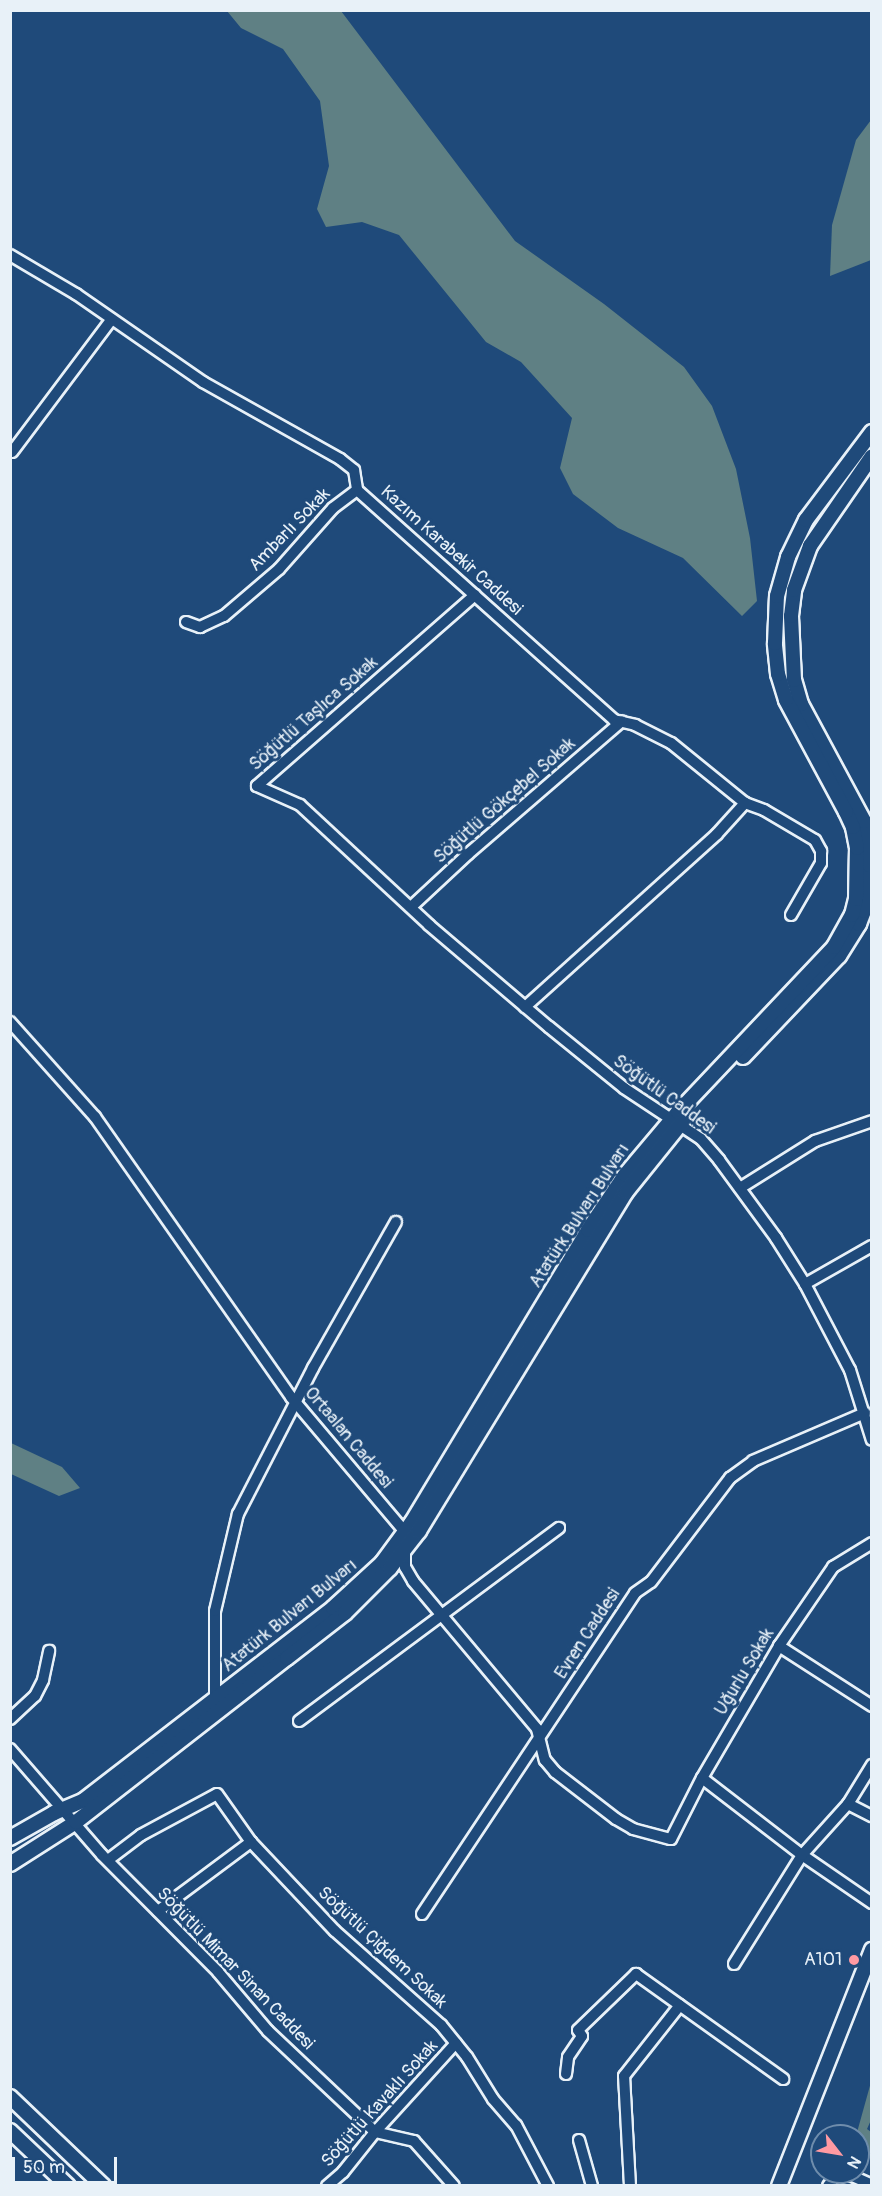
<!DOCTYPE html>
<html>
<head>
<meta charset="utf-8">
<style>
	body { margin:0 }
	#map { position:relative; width:882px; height:2196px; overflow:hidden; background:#1f4a7a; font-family:Pangolin,sans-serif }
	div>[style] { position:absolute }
	.green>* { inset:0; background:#5f8084 }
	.roads { filter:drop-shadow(2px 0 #e8f1f8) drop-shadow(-2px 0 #e8f1f8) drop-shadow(0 2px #e8f1f8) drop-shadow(0 -2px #e8f1f8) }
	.minor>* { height:10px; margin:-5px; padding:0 5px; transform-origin:5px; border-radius:5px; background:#1f4a7a }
	.tertiary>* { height:14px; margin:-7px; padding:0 7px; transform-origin:7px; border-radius:7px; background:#1f4a7a }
	.dots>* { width:16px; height:16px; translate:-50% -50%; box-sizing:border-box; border:3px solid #1f4a7a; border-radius:50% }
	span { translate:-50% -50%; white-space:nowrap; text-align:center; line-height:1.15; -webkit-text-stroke:6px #1f4a7a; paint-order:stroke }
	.street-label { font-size:18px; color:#e8f1f8 }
	.poi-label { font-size:18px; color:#e8f1f8 }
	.right { translate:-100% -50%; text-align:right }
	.frame { position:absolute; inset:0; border:12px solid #e8f1f8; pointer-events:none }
	.north { position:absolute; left:810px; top:2124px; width:60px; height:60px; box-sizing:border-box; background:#1f4a7a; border:2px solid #6f8dac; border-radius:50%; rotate:121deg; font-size:16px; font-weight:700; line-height:24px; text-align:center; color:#e8f1f8 }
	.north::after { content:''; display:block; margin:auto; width:21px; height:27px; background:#ff9aa2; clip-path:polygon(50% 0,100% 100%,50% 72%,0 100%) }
	.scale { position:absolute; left:12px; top:2157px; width:105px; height:27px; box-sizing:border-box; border:3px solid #e8f1f8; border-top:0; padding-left:8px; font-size:18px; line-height:21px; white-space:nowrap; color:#e8f1f8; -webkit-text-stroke:4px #1f4a7a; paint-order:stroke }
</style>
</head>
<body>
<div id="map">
	<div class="green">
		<i style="clip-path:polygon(227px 11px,341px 11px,515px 241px,604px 304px,684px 367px,712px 406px,736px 469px,750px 538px,757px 601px,742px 616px,683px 558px,618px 528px,573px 494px,560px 468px,572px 418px,521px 362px,486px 342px,399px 235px,362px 222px,326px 227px,317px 209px,329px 166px,320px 101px,283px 49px,241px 28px)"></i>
		<i style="clip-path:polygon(871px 120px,871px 260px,830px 276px,832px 225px,856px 140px)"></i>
		<i style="clip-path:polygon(11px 1443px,62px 1467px,80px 1488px,59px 1496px,11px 1474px)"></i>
		<i style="clip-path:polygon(871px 2082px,871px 2120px,867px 2129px,871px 2132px,871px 2154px,862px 2150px,856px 2136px)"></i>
	</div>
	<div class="roads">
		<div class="minor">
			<i style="left:10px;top:255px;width:77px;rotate:30.6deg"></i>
			<i style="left:76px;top:294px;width:155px;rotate:34.7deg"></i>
			<i style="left:203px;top:382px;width:157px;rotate:29.3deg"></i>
			<i style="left:340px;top:459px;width:18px;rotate:38deg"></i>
			<i style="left:354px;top:470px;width:20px;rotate:81deg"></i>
			<i style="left:357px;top:490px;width:345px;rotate:41.8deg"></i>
			<i style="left:614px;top:720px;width:22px;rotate:13deg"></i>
			<i style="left:635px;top:725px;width:40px;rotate:26.6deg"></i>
			<i style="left:671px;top:743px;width:95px;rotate:39deg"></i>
			<i style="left:745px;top:803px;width:20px;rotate:20deg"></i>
			<i style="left:764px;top:810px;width:59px;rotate:30.5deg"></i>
			<i style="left:815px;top:840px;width:13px;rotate:61deg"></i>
			<i style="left:821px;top:851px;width:12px;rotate:90deg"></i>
			<i style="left:821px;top:863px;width:60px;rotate:120deg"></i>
			<i style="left:12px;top:452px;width:166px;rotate:-53.1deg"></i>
			<i style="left:475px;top:595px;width:290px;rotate:138.8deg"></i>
			<i style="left:257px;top:786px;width:47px;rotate:23.8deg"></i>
			<i style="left:300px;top:805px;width:176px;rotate:42.9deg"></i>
			<i style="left:429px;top:925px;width:157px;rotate:40.4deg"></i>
			<i style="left:549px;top:1027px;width:97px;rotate:39.1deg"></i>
			<i style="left:624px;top:1088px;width:92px;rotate:33.5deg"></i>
			<i style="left:701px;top:1139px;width:28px;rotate:49deg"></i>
			<i style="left:719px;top:1160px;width:97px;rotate:53.8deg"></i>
			<i style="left:776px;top:1238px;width:54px;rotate:57.8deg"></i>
			<i style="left:805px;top:1284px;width:97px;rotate:62.4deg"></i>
			<i style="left:850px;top:1370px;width:73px;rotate:72.6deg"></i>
			<i style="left:186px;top:622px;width:15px;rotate:20deg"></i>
			<i style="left:200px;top:627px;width:26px;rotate:-25deg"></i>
			<i style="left:224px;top:616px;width:72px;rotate:-40.5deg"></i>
			<i style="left:279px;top:569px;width:81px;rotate:-48.5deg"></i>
			<i style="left:333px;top:508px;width:30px;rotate:-37deg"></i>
			<i style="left:411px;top:907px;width:78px;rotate:-42.9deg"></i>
			<i style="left:468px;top:854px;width:203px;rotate:-40.8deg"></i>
			<i style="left:525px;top:1007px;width:258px;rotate:-42deg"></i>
			<i style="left:717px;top:834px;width:42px;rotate:-47.9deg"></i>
			<i style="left:10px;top:1022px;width:127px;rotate:48.2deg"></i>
			<i style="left:95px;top:1117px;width:342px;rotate:55deg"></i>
			<i style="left:291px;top:1397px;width:177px;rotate:49.8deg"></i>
			<i style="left:405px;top:1532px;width:35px;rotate:90deg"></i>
			<i style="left:405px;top:1567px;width:16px;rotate:60deg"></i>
			<i style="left:413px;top:1581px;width:193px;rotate:50deg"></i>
			<i style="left:537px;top:1729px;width:32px;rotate:76deg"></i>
			<i style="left:545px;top:1760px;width:16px;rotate:50deg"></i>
			<i style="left:555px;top:1772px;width:77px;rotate:37.6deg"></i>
			<i style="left:616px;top:1819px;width:20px;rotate:30deg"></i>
			<i style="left:633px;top:1829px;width:39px;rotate:15deg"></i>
			<i style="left:671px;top:1839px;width:68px;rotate:-63.1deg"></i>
			<i style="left:702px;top:1778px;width:153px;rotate:-59.7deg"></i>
			<i style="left:779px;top:1646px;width:96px;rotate:-55.6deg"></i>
			<i style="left:833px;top:1567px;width:46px;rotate:-31.6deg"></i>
			<i style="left:740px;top:1188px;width:89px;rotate:-32.1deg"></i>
			<i style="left:815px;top:1141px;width:60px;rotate:-19.3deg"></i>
			<i style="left:805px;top:1284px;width:77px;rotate:-29.6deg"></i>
			<i style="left:779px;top:1646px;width:111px;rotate:32.8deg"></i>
			<i style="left:215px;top:1700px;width:89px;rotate:-90deg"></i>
			<i style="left:215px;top:1611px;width:100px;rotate:-76.7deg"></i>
			<i style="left:238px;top:1514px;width:164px;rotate:-62.8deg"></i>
			<i style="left:313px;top:1368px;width:168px;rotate:-60.4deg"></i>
			<i style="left:10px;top:1719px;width:34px;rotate:-43deg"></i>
			<i style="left:35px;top:1696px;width:18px;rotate:-63deg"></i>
			<i style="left:43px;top:1680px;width:30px;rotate:-78deg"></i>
			<i style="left:299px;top:1721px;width:324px;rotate:-36.6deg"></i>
			<i style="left:10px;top:1749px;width:140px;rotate:49deg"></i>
			<i style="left:102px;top:1855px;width:165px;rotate:45.2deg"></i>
			<i style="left:218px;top:1972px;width:77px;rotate:49.7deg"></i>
			<i style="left:268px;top:2031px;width:147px;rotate:43.3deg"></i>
			<i style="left:375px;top:2132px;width:40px;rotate:13deg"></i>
			<i style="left:414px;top:2141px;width:60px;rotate:48.4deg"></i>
			<i style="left:702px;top:1778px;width:126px;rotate:37.6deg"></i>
			<i style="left:802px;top:1855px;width:85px;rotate:34.4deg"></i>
			<i style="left:848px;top:1804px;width:27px;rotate:27deg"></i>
			<i style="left:108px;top:1860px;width:41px;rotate:-37.1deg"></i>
			<i style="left:141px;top:1835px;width:86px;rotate:-28.3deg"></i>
			<i style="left:217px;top:1794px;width:59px;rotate:54.7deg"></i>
			<i style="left:251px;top:1842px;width:122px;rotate:46.7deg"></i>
			<i style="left:335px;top:1931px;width:142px;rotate:41.6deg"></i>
			<i style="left:441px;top:2025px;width:41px;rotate:50.9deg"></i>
			<i style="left:467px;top:2057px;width:49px;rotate:58.2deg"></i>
			<i style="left:493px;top:2099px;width:35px;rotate:49deg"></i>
			<i style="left:516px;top:2125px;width:69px;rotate:62.3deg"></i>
			<i style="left:158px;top:1911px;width:116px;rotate:-36.6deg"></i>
			<i style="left:422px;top:1914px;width:385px;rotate:-56.4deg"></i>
			<i style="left:635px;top:1593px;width:19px;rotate:-35deg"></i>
			<i style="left:651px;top:1582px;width:131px;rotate:-52.8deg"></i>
			<i style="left:730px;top:1478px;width:29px;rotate:-36deg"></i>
			<i style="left:753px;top:1461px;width:122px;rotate:-23.2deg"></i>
			<i style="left:734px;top:1964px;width:128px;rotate:-58deg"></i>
			<i style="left:802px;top:1855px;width:69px;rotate:-48deg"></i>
			<i style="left:848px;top:1804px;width:46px;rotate:-58.4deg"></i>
			<i style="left:566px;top:2074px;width:17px;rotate:-83deg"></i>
			<i style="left:568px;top:2057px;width:25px;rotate:-56deg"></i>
			<i style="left:582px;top:2036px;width:7px;rotate:-124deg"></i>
			<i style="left:578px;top:2030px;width:81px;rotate:-44deg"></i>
			<i style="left:636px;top:1974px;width:181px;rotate:35.5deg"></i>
			<i style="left:579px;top:2140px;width:48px;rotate:74.2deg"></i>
			<i style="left:327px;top:2186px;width:21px;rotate:-41deg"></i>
			<i style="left:343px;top:2172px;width:51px;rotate:-51.3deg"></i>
			<i style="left:375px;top:2132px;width:120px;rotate:-47.7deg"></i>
			<i style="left:630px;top:2186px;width:110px;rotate:-93.1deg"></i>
			<i style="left:624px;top:2076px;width:90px;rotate:-51.7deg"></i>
			<i style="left:828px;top:2186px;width:10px;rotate:-53deg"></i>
			<i style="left:834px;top:2178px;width:16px;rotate:-11deg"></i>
			<i style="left:850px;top:2175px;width:24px;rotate:24deg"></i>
		</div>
		<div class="tertiary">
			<i style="left:743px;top:1057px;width:139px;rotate:-46.5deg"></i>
			<i style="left:839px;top:956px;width:38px;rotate:-58deg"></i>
			<i style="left:859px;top:924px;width:14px;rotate:-69deg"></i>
			<i style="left:864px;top:911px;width:46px;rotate:-83.8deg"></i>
			<i style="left:869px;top:865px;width:44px;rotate:-96.5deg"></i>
			<i style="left:864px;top:821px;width:133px;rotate:-118.3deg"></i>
			<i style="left:801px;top:704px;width:25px;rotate:-106deg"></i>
			<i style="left:794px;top:680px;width:64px;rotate:-92.7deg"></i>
			<i style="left:791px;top:616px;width:26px;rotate:-83deg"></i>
			<i style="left:794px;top:590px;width:47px;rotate:-70deg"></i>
			<i style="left:810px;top:546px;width:109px;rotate:-55.4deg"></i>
			<i style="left:10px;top:1838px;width:51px;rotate:-29.6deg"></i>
			<i style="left:54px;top:1813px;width:33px;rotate:-23deg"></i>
			<i style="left:84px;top:1800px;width:314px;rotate:-37.6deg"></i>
			<i style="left:333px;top:1608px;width:67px;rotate:-42.6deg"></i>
			<i style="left:382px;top:1563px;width:51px;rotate:-53.8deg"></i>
			<i style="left:412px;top:1522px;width:341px;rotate:-58.9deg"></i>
			<i style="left:588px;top:1230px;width:66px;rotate:-56.1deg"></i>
			<i style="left:625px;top:1175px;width:82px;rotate:-49.9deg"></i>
			<i style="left:678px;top:1112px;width:227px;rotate:-46.6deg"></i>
			<i style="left:834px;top:947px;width:37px;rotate:-61deg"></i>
			<i style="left:852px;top:915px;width:16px;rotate:-76deg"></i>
			<i style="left:856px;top:899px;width:51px;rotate:-88.9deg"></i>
			<i style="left:857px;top:848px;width:21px;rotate:-101deg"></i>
			<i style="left:853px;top:827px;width:17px;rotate:-115deg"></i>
			<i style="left:846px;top:812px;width:127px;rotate:-118.2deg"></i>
			<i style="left:786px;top:700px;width:27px;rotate:-107deg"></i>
			<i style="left:778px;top:674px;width:31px;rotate:-96deg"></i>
			<i style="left:775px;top:643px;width:47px;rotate:-87.6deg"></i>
			<i style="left:777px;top:596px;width:41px;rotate:-74.2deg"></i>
			<i style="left:788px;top:557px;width:41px;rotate:-64.1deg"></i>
			<i style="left:806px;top:520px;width:110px;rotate:-53.1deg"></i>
			<i style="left:10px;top:1864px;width:78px;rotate:-32.5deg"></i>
			<i style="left:76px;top:1822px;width:267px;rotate:-37.9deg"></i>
			<i style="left:287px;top:1658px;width:73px;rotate:-37.8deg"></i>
			<i style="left:345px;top:1613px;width:64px;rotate:-45deg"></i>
			<i style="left:390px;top:1568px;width:47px;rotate:-51.9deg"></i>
			<i style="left:419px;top:1531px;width:397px;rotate:-58.6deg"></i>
			<i style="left:626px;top:1192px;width:91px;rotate:-51.2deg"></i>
			<i style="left:10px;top:2097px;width:129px;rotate:43.7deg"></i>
			<i style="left:10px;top:2131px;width:80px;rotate:43.5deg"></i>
			<i style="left:779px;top:2186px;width:254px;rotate:-68.5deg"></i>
		</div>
	</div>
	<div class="dots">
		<i style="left:854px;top:1960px;background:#ff9aa2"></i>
	</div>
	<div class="street-label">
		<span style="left:290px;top:530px;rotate:-46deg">Ambarlı Sokak</span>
		<span style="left:451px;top:551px;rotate:42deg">Kazım Karabekir Caddesi</span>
		<span style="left:314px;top:714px;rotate:-41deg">Söğütlü Taşlıca Sokak</span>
		<span style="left:505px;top:801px;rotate:-41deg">Söğütlü Gökçebel Sokak</span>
		<span style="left:664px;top:1095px;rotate:36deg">Söğütlü Caddesi</span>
		<span style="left:580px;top:1216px;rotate:-57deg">Atatürk Bulvarı Bulvarı</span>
		<span style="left:348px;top:1438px;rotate:50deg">Ortaalan Caddesi</span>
		<span style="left:290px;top:1616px;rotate:-39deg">Atatürk Bulvarı Bulvarı</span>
		<span style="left:588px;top:1634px;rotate:-57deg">Evren Caddesi</span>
		<span style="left:745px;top:1672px;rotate:-59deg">Uğurlu Sokak</span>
		<span style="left:382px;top:1948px;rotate:43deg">Söğütlü Çiğdem Sokak</span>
		<span style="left:235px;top:1969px;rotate:46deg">Söğütlü Mimar Sinan Caddesi</span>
		<span style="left:380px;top:2104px;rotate:-48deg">Söğütlü Kavaklı Sokak</span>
	</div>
	<div class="poi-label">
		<span class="right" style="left:842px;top:1960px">A101</span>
	</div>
	<div class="frame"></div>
	<div class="north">N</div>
	<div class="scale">50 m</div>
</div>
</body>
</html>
